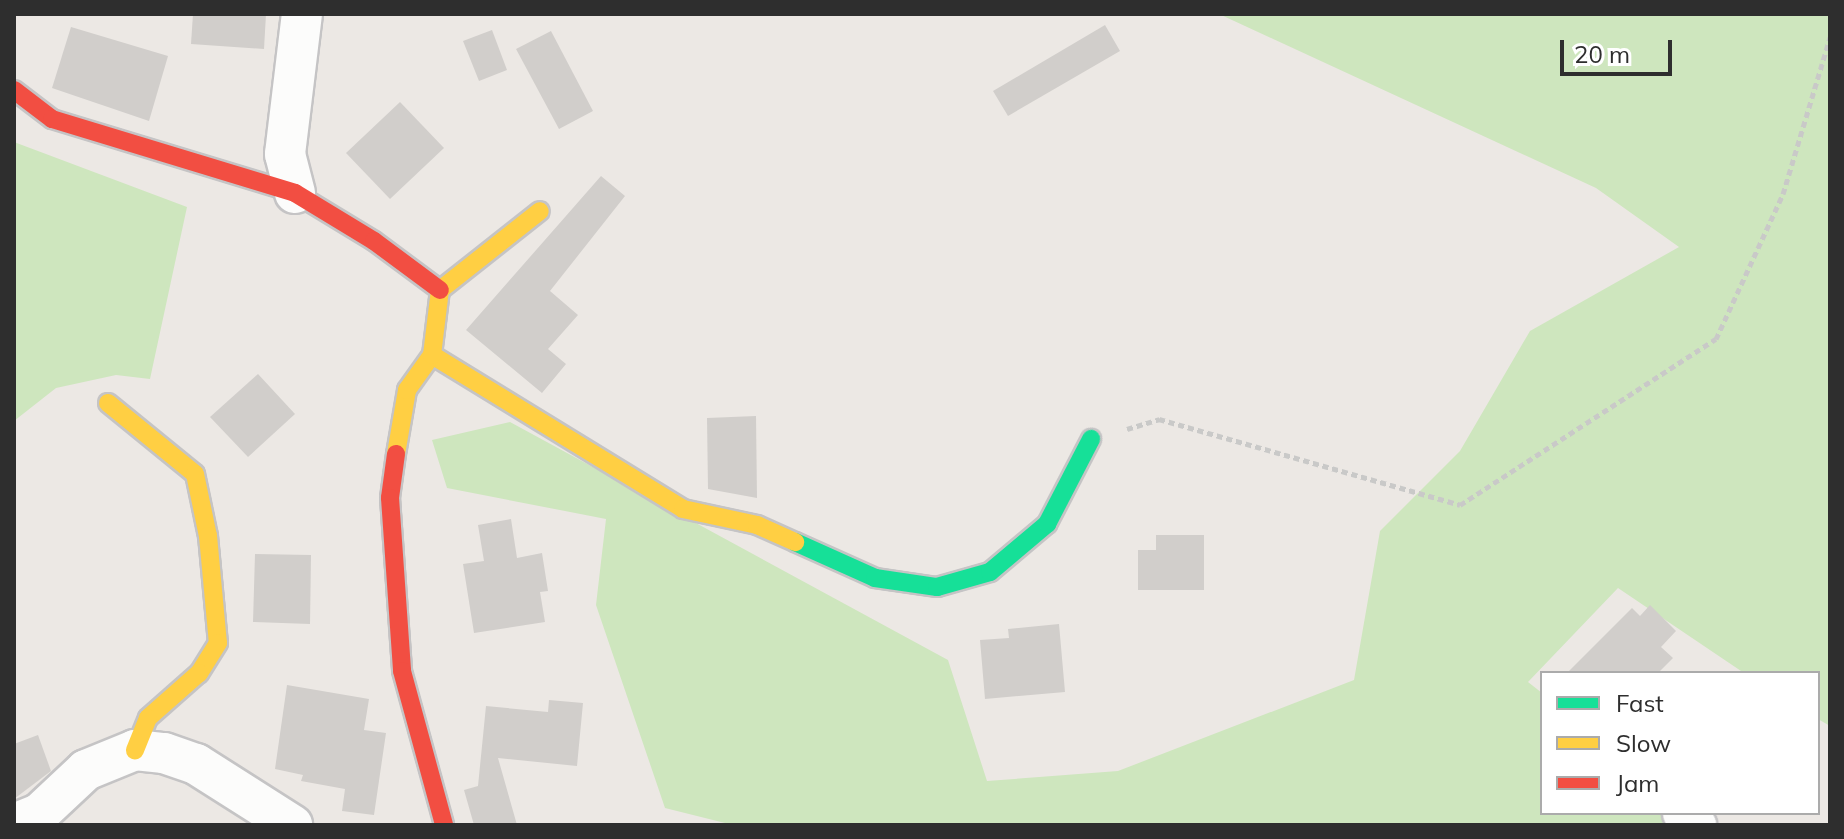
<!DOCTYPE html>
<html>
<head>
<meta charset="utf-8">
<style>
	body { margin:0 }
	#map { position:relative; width:1844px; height:839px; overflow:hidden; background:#ece8e4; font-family:Mulish,sans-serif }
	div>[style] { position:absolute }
	.green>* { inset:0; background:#cee6be }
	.building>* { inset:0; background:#d1cecb }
	.path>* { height:5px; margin-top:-2.5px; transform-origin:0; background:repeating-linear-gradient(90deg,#c9c9c8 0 6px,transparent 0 10px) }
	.roads { filter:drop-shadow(2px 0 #c5c4c5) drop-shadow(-2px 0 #c5c4c5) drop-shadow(0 2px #c5c4c5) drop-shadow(0 -2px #c5c4c5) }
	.street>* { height:40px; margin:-20px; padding:0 20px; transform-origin:20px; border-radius:20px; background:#fcfcfb }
	.fast>* { height:18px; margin:-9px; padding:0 9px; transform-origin:9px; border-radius:9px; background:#16e098 }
	.slow>* { height:18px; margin:-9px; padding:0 9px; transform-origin:9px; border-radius:9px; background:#ffcf43 }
	.jam>* { height:18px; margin:-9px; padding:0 9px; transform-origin:9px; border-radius:9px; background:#f24e42 }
	span { translate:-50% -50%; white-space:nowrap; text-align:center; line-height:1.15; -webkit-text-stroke:6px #fff; paint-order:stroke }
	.frame { position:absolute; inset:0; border:16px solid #2e2e2e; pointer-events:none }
	.legend { position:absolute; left:1540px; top:671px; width:280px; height:144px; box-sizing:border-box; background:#fff; border:2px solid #ababab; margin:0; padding:10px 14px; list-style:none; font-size:24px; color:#2e2e2e }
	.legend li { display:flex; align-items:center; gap:16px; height:40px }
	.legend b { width:40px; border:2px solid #ababab }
	.scale { position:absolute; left:1560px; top:40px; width:112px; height:36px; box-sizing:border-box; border:4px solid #2e2e2e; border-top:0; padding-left:10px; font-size:24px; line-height:28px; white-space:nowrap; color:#2e2e2e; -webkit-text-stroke:6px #fff; paint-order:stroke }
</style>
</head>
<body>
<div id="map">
	<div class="green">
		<i style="clip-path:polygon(1219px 14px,1830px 14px,1830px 726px,1818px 719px,1818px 673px,1744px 673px,1618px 588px,1528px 682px,1542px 693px,1542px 813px,1683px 813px,1680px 825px,733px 825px,665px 808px,596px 605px,606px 519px,447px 488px,432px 440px,510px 422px,948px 660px,987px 781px,1118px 771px,1354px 680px,1380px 531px,1460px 451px,1530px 331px,1679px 247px,1596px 188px)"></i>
		<i style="clip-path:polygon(14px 142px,187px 207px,150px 379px,116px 375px,56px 388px,14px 421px)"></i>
	</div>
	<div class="building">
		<i style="clip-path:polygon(193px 14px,266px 14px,264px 49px,191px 44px)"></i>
		<i style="clip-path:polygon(1105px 25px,1120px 51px,1008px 116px,993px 91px)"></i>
		<i style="clip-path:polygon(71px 27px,168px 56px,149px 121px,52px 88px)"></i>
		<i style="clip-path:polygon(492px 30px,507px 70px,479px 81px,463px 41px)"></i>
		<i style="clip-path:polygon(551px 31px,593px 111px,559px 129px,516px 49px)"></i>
		<i style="clip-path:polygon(400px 102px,444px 148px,390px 199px,346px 153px)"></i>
		<i style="clip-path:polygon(601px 176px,625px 196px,550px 291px,578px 315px,548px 349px,566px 364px,542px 393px,466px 330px)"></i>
		<i style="clip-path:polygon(258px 374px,295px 414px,248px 457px,210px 417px)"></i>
		<i style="clip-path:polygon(756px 416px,757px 498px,708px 489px,707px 418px)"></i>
		<i style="clip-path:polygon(511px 519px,517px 558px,542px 553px,548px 591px,540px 592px,545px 622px,474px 633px,463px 564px,484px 561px,478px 525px)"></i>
		<i style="clip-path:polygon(1156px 535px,1204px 535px,1204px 590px,1138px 590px,1138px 550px,1156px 550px)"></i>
		<i style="clip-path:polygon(255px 554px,311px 555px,310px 624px,253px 622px)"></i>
		<i style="clip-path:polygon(1650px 605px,1676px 631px,1661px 647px,1673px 658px,1658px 673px,1567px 673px,1632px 608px,1640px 616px)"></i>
		<i style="clip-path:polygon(1059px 624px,1065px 692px,985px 699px,980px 640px,1009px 638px,1008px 629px)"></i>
		<i style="clip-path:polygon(287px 685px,369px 699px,364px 730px,386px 733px,374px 815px,342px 811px,345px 789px,301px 781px,303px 775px,275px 769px)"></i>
		<i style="clip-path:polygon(549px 700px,583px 703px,577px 766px,498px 758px,517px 825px,474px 825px,464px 790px,478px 786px,486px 706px,548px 712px)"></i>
		<i style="clip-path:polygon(38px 735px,51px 771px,14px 799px,14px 744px)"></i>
	</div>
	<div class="path">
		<i style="left:1127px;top:429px;width:34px;rotate:-17deg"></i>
		<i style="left:1159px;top:419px;width:313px;rotate:15.9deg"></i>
		<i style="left:1460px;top:505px;width:305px;rotate:-33deg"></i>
		<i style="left:1716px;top:339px;width:160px;rotate:-65.2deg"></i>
		<i style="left:1783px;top:194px;width:164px;rotate:-73.3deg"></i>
	</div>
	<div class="roads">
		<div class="street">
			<i style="left:295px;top:193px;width:40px;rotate:-104.4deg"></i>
			<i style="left:285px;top:154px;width:141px;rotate:-83.1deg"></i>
			<i style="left:1683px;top:813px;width:18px;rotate:43deg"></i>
			<i style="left:14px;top:824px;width:27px;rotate:-22deg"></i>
			<i style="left:39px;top:814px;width:64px;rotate:-43.1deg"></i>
			<i style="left:86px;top:770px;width:53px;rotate:-22.2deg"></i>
			<i style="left:135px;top:750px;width:29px;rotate:6deg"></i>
			<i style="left:164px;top:753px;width:34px;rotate:19deg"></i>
			<i style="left:196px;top:764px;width:114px;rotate:32.4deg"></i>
		</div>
		<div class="fast">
			<i style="left:795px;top:542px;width:88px;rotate:24.2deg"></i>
			<i style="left:875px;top:578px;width:63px;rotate:8.3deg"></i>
			<i style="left:937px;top:587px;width:55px;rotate:-15.8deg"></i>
			<i style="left:990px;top:572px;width:75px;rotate:-40.1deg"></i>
			<i style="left:1047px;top:524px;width:96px;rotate:-62.6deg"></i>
		</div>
		<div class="slow">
			<i style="left:432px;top:355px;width:294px;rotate:31.5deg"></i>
			<i style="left:683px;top:509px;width:76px;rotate:12.2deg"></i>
			<i style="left:757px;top:525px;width:42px;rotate:24.1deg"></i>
			<i style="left:108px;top:403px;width:112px;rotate:39.2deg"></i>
			<i style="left:195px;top:474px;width:63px;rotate:78.2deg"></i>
			<i style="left:208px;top:536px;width:107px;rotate:84.7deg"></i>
			<i style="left:218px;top:643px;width:36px;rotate:122deg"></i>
			<i style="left:199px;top:673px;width:68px;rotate:138.6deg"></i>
			<i style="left:148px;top:718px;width:35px;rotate:112deg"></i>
			<i style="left:396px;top:454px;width:65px;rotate:-80.2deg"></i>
			<i style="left:407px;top:390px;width:43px;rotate:-54.5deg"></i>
			<i style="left:432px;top:355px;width:65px;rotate:-83deg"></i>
			<i style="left:440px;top:290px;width:127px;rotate:-38.3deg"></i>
		</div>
		<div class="jam">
			<i style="left:14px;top:90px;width:48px;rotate:37.3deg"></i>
			<i style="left:52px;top:119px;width:254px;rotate:16.9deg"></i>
			<i style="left:295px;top:193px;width:92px;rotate:31.3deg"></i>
			<i style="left:374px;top:241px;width:82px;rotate:36.6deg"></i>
			<i style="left:396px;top:454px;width:44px;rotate:97.8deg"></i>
			<i style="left:390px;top:498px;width:173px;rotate:86deg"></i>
			<i style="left:402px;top:671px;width:160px;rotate:74.7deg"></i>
		</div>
	</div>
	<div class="frame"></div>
	<ul class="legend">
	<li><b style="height:10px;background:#16e098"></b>Fast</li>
	<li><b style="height:10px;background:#ffcf43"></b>Slow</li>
	<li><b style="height:10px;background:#f24e42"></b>Jam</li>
	</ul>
	<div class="scale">20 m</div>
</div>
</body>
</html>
